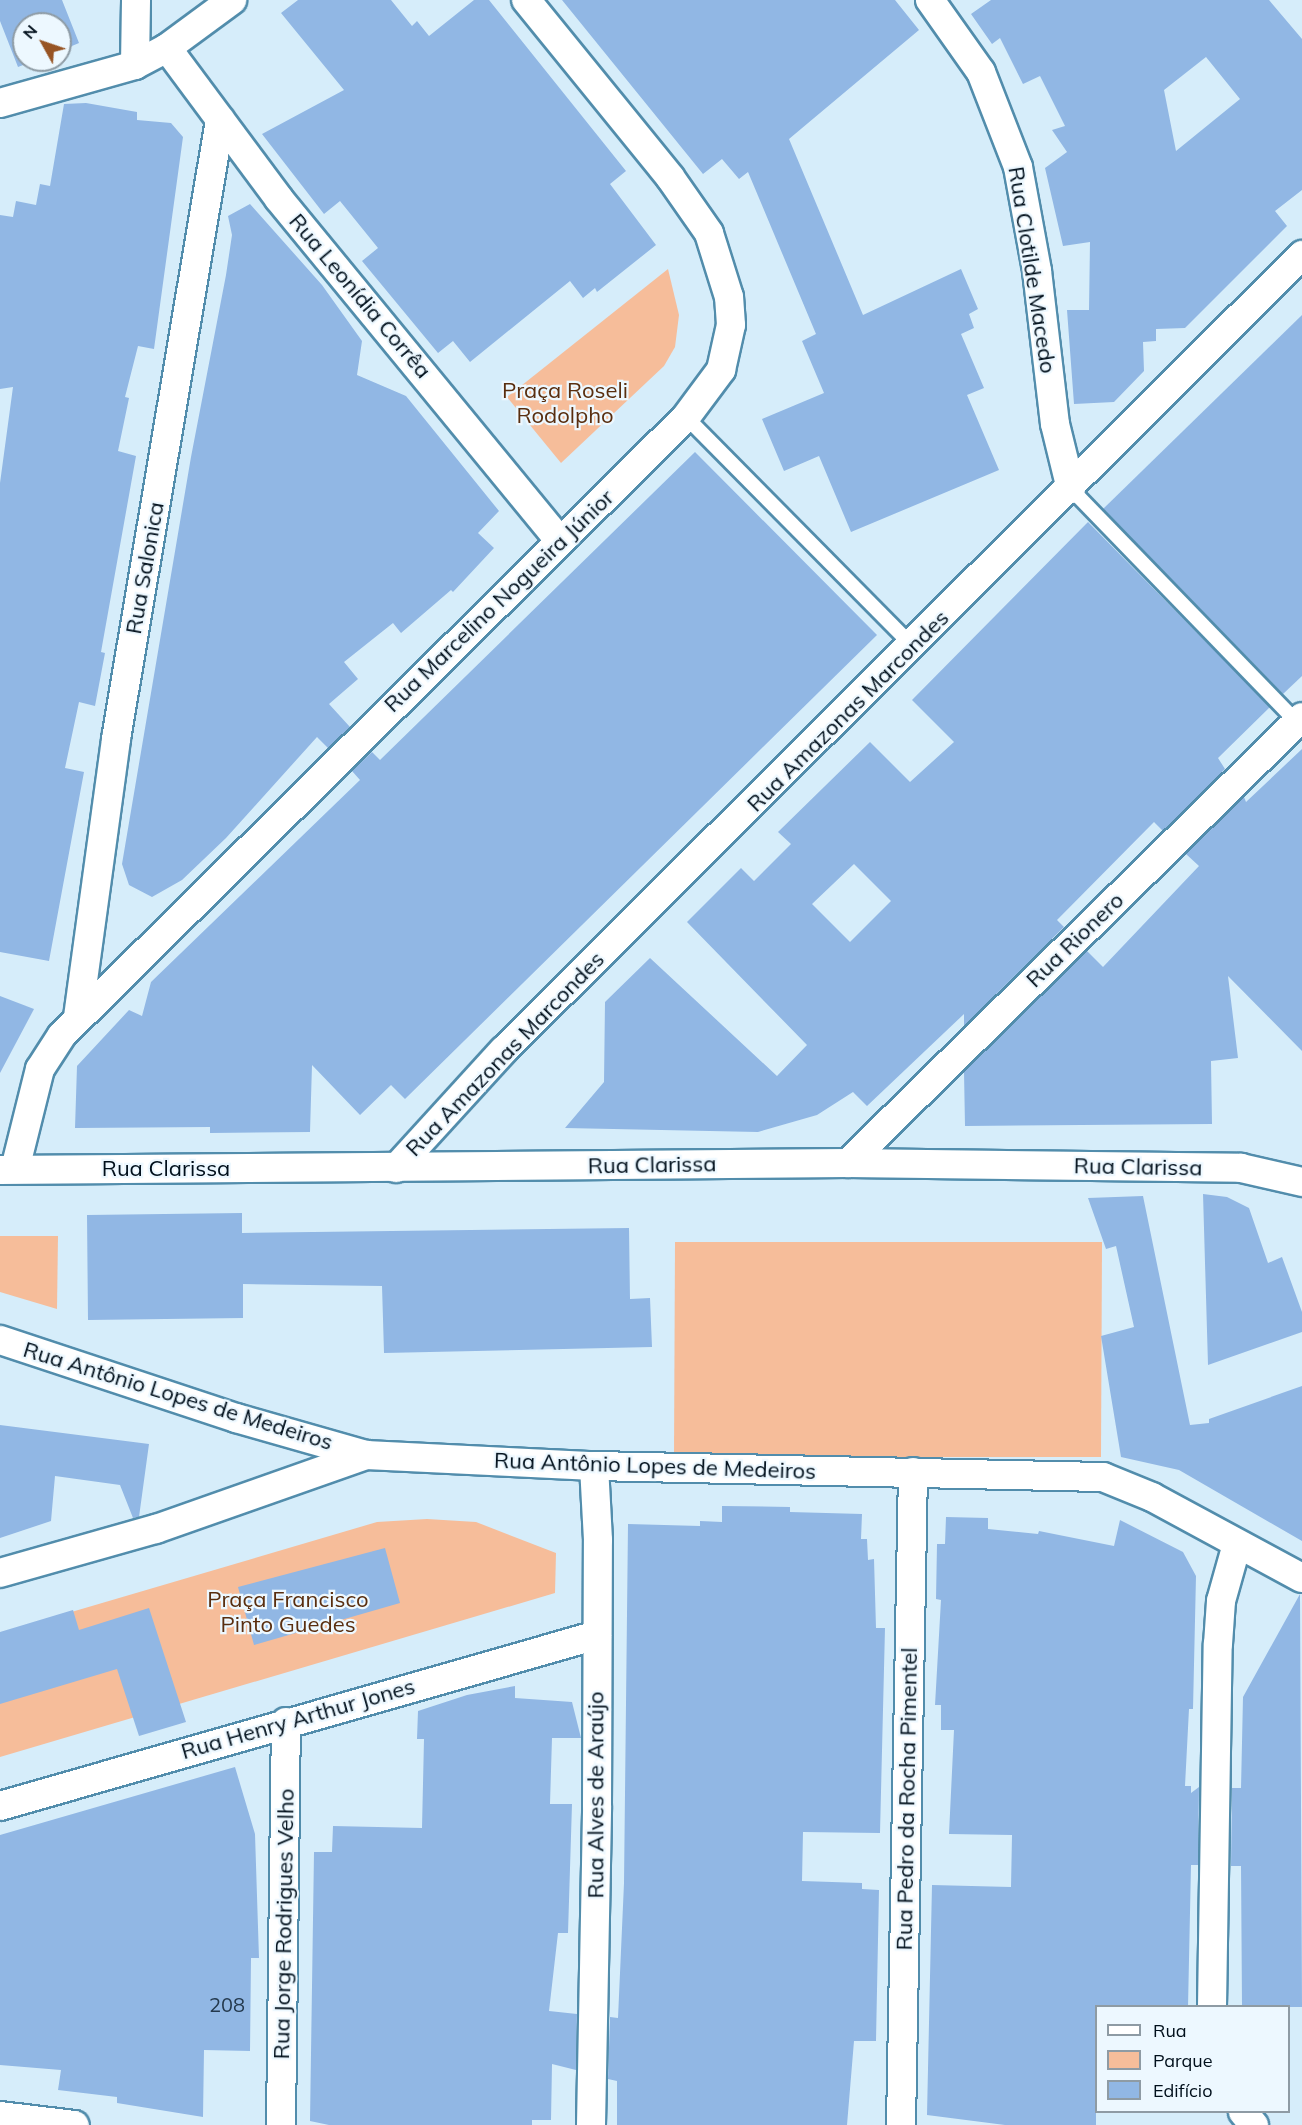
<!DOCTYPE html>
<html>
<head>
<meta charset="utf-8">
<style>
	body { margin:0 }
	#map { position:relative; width:1302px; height:2125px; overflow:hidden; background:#d6edfa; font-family:Mulish,sans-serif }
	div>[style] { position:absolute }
	.green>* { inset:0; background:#f6bd9a }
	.building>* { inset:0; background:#91b7e4 }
	.roads { filter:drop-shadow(2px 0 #528dac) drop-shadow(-2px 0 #528dac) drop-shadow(0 2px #528dac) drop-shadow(0 -2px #528dac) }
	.service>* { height:14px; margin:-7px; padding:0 7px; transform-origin:7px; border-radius:7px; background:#fff }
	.minor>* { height:28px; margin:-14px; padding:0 14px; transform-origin:14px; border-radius:14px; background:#fff }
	span { translate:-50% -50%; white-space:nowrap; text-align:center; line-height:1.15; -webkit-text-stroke:4.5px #edf8ff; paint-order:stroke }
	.number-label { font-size:20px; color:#24394d }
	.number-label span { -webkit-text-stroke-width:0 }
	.street-label { font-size:22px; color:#000f1b }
	.park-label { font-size:22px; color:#592e0f }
	.legend { position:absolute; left:1095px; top:2005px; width:195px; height:108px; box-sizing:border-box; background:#edf8ff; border:2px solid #8e9ba4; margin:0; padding:8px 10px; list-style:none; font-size:18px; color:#000f1b }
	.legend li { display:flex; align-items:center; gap:12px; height:30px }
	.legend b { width:30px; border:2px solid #8e9ba4 }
	.north { position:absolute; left:12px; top:12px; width:60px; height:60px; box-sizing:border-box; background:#edf8ff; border:2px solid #8e9ba4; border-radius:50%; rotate:310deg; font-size:16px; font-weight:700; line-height:24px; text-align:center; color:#000f1b }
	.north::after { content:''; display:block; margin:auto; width:21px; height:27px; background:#975424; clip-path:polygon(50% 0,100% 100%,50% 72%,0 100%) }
</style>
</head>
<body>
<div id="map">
	<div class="green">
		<i style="clip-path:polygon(668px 269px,679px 315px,675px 347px,664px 366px,561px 463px,507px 397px)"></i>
		<i style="clip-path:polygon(0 1236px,58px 1236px,57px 1309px,0 1292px)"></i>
		<i style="clip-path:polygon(675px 1242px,1102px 1242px,1101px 1457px,674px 1457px)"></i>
		<i style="clip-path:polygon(427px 1519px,476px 1522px,556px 1553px,555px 1593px,0 1757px,0 1633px,377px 1522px)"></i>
	</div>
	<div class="building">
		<i style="clip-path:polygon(0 0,62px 0,79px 43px,60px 51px,60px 24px,24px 24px,24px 60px,36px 60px,18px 67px,0 21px)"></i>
		<i style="clip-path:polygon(298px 0,391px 0,412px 26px,417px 21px,429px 36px,474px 0,489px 0,626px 171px,610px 184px,656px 245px,597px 292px,595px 288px,583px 298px,570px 281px,470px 362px,453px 341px,438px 353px,362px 261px,378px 248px,340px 201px,324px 214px,262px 134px,344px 90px,281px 13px)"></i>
		<i style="clip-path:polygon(562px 0,895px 0,919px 30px,789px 139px,863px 315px,961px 269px,978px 309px,969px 314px,974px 328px,961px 334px,984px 388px,967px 395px,999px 470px,851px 532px,819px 456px,784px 471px,762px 419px,824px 393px,802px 341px,816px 334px,748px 172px,739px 179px,722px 159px,703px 174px)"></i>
		<i style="clip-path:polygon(evenodd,991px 0,1269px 0,1302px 39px,1302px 190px,1275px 211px,1287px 226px,1185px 328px,1156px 329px,1156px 341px,1143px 342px,1144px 371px,1114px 402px,1074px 404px,1067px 310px,1089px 310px,1090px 242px,1063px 246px,1045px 168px,1067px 152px,1052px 130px,1065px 126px,1040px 76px,1023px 84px,1000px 38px,992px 44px,971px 14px,991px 0,1206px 57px,1240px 99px,1176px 151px,1164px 90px,1206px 57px)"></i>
		<i style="clip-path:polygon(86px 103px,137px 112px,137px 120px,171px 123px,183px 137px,154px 349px,138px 346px,125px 397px,129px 398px,118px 451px,136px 456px,101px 652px,105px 653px,95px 706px,79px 702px,65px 768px,84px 772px,49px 961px,0 952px,0 483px,13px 387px,0 389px,0 215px,13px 217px,16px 201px,36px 205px,40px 184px,50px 186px,64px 104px)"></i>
		<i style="clip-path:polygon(250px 204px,322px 285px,362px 341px,357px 375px,406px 396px,499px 511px,478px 533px,494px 548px,453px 592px,451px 590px,401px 633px,393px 623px,344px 662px,358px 679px,329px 704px,350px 727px,328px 748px,317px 737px,226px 838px,182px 880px,152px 897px,129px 885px,122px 864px,191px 457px,226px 275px,232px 235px,228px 216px)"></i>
		<i style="clip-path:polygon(1302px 315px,1302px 676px,1283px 694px,1103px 509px)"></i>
		<i style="clip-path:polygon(695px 452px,877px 635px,405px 1099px,391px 1085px,360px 1115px,312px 1065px,310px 1132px,210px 1133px,210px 1127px,75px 1128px,77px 1066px,129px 1010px,142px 1016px,151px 982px,360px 780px,352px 771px,372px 752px,380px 760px)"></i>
		<i style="clip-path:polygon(evenodd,1088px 522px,1270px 707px,1218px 758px,1225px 769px,1163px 831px,1154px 822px,1057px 920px,1064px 927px,964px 1026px,964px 1014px,867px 1106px,853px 1092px,817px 1115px,758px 1132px,565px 1128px,604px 1082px,605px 1002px,650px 958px,777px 1076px,807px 1045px,687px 922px,741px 868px,754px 881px,791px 844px,778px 832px,870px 742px,910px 782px,954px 742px,912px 700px,1088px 522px,854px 864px,891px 901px,850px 942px,812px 904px,854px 864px)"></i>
		<i style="clip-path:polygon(1302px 749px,1302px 1051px,1228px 976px,1238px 1058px,1211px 1061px,1212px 1124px,965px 1126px,964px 1072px,1087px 951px,1103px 967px,1199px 866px,1186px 854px,1244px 797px,1246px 802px)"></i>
		<i style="clip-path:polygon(0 996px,34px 1009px,0 1073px)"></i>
		<i style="clip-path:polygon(1203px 1194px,1227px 1197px,1249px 1208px,1268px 1263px,1282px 1257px,1302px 1312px,1302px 1332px,1208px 1365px)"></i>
		<i style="clip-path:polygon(1143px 1196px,1190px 1425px,1209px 1423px,1209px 1419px,1302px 1386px,1302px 1541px,1179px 1470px,1121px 1457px,1101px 1336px,1134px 1327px,1116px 1246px,1106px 1249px,1088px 1198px)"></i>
		<i style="clip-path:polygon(242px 1213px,242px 1233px,629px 1228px,630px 1299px,650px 1298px,652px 1347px,384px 1353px,382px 1286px,243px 1284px,243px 1318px,88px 1320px,87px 1215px)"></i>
		<i style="clip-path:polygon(0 1425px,149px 1444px,139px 1517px,133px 1518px,120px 1485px,55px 1476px,51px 1521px,0 1538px)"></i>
		<i style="clip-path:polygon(722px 1506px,790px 1507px,790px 1512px,862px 1514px,861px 1539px,867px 1539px,868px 1560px,874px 1559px,876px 1628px,885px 1628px,880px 1833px,803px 1832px,802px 1881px,862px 1883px,862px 1889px,879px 1890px,876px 2041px,854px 2041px,847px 2125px,617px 2125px,617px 2081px,608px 2079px,610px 2017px,618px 2018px,624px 1883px,628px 1524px,700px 1526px,700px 1521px,722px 1522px)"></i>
		<i style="clip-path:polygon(946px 1517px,988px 1518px,988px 1529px,1038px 1534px,1039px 1531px,1114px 1546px,1120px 1520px,1183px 1552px,1196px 1576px,1193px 1709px,1189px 1709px,1185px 1786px,1191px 1786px,1191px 1793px,1199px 1787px,1198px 1865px,1191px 1865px,1188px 2007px,1096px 2007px,1096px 2125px,1005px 2125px,927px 2115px,932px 1885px,1011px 1887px,1012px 1835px,949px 1834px,954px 1730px,941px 1730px,941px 1705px,935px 1705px,941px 1600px,936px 1599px,937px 1544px,945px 1544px)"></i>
		<i style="clip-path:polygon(385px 1548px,400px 1603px,254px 1645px,238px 1587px)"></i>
		<i style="clip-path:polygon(1300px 1594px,1302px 2007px,1242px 2007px,1241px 1866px,1231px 1866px,1232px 1788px,1241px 1788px,1243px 1697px)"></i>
		<i style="clip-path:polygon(149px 1608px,186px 1722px,139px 1736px,117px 1669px,0 1704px,0 1632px,73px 1610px,79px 1630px)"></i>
		<i style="clip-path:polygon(515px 1686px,515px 1698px,572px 1702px,581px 1738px,552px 1738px,550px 1804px,572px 1804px,568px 1933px,558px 1933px,549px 2011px,577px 2014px,576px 2070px,552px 2064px,551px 2120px,532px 2120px,532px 2125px,329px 2125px,310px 2121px,314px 1852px,332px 1852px,333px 1826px,422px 1828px,424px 1739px,417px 1739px,418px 1711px,467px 1695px)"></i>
		<i style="clip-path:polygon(235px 1767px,255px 1834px,259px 1958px,251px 1958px,250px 2051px,204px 2050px,203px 2117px,117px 2103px,117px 2097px,58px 2090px,61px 2070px,0 2065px,0 1835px)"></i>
	</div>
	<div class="roads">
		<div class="service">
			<i style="left:686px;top:417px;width:322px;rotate:45.3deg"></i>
			<i style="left:1071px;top:489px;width:325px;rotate:45.9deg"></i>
		</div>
		<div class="minor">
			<i style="left:930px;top:0;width:88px;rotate:54.7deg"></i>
			<i style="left:981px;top:72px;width:102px;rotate:68.7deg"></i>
			<i style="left:1018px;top:167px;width:106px;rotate:79.6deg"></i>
			<i style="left:1037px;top:271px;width:154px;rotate:83.3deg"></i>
			<i style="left:1055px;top:424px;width:67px;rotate:76.2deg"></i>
			<i style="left:167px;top:48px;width:188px;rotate:53.4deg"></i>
			<i style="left:279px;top:199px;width:441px;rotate:50.6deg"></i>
			<i style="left:135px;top:65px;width:65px;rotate:-89.1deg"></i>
			<i style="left:0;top:103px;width:140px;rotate:-15.7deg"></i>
			<i style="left:135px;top:65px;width:36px;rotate:-28deg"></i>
			<i style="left:167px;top:48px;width:81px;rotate:-36.4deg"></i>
			<i style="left:78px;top:1017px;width:281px;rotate:-82.2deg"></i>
			<i style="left:116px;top:739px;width:628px;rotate:-80.46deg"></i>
			<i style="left:848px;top:1163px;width:636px;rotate:-44.49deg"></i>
			<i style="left:396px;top:1168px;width:159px;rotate:-47.6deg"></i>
			<i style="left:503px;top:1051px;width:1128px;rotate:-44.89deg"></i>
			<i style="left:15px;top:1169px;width:103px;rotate:-76deg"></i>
			<i style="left:40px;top:1069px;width:40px;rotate:-57.1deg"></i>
			<i style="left:62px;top:1035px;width:878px;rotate:-44.72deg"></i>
			<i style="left:686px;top:417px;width:59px;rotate:-53.3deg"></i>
			<i style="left:721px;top:370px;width:46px;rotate:-77.5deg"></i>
			<i style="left:731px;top:325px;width:28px;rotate:-94deg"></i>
			<i style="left:729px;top:297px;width:67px;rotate:-107.4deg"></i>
			<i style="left:709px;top:233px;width:68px;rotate:-124.9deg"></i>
			<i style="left:670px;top:177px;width:228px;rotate:-129.1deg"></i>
			<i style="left:0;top:1170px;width:848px;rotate:-0.47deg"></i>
			<i style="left:848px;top:1163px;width:393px;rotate:0.7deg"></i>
			<i style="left:1241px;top:1168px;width:63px;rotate:12.9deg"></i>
			<i style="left:0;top:1340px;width:249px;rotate:18.3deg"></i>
			<i style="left:236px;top:1418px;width:135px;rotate:15.9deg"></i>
			<i style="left:366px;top:1455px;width:228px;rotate:2.8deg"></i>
			<i style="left:594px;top:1466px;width:509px;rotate:1.24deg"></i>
			<i style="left:1103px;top:1477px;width:53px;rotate:22.2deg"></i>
			<i style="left:1152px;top:1497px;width:170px;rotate:28.4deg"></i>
			<i style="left:0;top:1573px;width:162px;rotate:-15.8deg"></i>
			<i style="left:156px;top:1529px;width:223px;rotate:-19.4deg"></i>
			<i style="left:0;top:1806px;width:621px;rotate:-15.98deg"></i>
			<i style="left:1212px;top:2006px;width:362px;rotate:-89.1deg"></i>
			<i style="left:1218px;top:1644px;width:43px;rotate:-86deg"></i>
			<i style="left:1221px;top:1601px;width:59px;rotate:-74.3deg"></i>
			<i style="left:1243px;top:2112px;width:17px;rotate:50deg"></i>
			<i style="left:0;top:2116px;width:75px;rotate:6.9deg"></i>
			<i style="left:281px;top:2125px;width:403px;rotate:-89.3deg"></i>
			<i style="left:591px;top:2125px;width:319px;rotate:-88.9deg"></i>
			<i style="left:597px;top:1806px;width:266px;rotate:-89.8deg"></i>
			<i style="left:598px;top:1540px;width:74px;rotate:-93.1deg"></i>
			<i style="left:901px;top:2125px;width:653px;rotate:-88.95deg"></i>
		</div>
	</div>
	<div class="number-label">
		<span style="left:227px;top:2004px">208</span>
	</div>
	<div class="street-label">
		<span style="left:1032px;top:270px;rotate:81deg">Rua Clotilde Macedo</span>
		<span style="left:360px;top:296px;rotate:50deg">Rua Leonídia Corrêa</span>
		<span style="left:145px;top:568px;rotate:-80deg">Rua Salonica</span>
		<span style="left:499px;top:601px;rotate:-44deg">Rua Marcelino Nogueira Júnior</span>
		<span style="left:848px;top:711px;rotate:-45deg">Rua Amazonas Marcondes</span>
		<span style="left:1075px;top:940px;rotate:-44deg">Rua Rionero</span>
		<span style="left:505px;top:1054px;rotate:-46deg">Rua Amazonas Marcondes</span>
		<span style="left:652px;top:1165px;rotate:-1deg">Rua Clarissa</span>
		<span style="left:1138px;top:1167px;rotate:1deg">Rua Clarissa</span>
		<span style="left:166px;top:1169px">Rua Clarissa</span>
		<span style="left:178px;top:1396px;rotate:17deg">Rua Antônio Lopes de Medeiros</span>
		<span style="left:655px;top:1466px;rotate:2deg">Rua Antônio Lopes de Medeiros</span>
		<span style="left:298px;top:1719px;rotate:-16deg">Rua Henry Arthur Jones</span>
		<span style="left:596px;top:1795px;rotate:-90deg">Rua Alves de Araújo</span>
		<span style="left:907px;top:1799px;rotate:-89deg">Rua Pedro da Rocha Pimentel</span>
		<span style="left:284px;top:1924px;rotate:-89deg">Rua Jorge Rodrigues Velho</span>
	</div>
	<div class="park-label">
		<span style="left:565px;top:403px">Praça Roseli<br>Rodolpho</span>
		<span style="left:288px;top:1612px">Praça Francisco<br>Pinto Guedes</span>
	</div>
	<ul class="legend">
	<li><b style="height:8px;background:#fff"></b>Rua</li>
	<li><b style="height:16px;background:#f6bd9a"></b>Parque</li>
	<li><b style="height:16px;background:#91b7e4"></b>Edifício</li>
	</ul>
	<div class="north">N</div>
</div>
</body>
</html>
